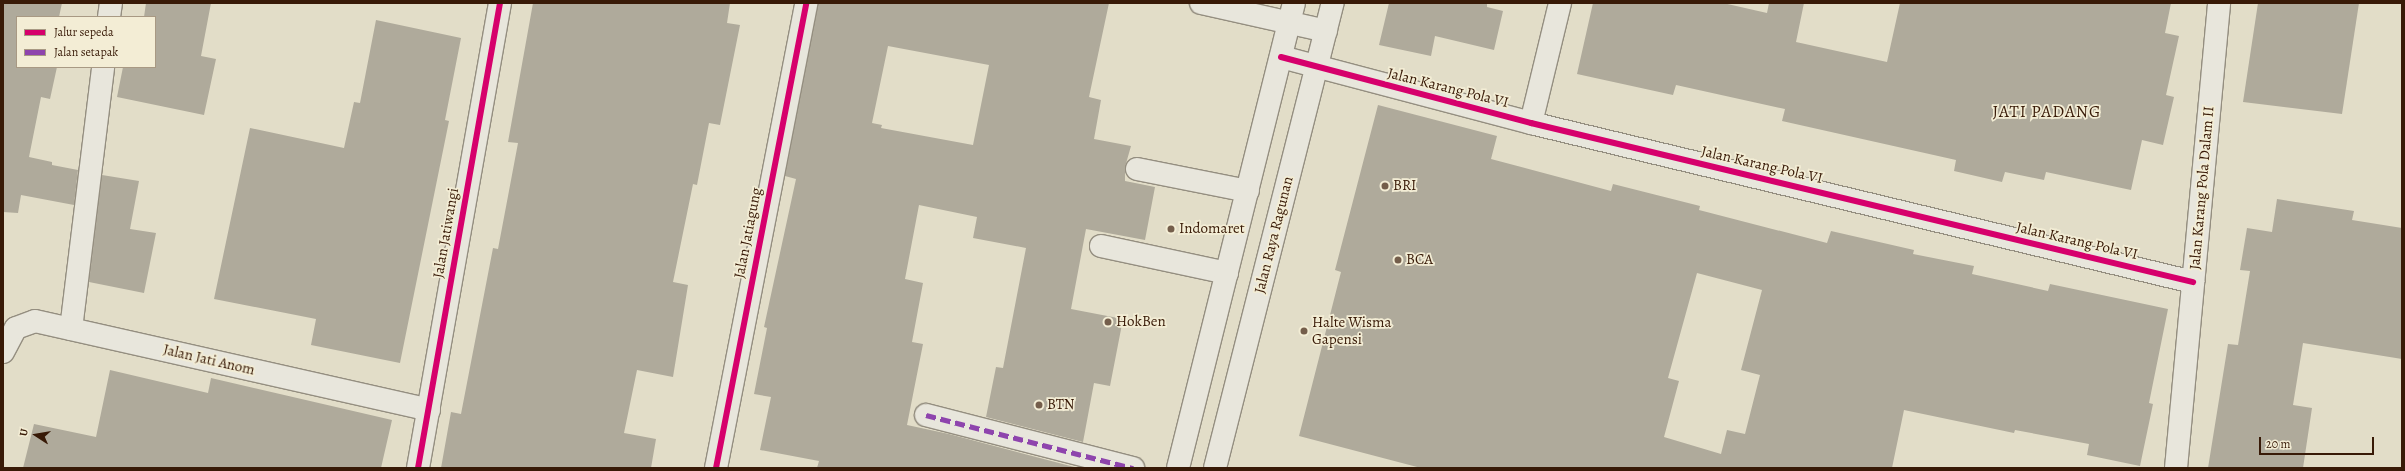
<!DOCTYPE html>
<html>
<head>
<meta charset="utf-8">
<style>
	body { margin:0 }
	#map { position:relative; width:2405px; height:471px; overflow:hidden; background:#e2ddc8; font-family:Alegreya,serif }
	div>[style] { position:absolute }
	.building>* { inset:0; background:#afaa9b }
	.roads { filter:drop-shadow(1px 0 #948e80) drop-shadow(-1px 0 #948e80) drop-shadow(0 1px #948e80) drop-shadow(0 -1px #948e80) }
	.service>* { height:22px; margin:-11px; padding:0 11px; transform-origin:11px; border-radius:11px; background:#e8e6dc }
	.minor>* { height:22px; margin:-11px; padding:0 11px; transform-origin:11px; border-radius:11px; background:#e8e6dc }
	.secondary>* { height:22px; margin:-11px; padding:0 11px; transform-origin:11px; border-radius:11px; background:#e8e6dc }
	.quiet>* { height:5px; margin-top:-2.5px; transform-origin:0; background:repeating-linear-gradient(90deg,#8e44ad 0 10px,transparent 0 15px) }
	.cycleway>* { height:6px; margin:-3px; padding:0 3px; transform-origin:3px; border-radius:3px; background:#d6006c }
	.dots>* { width:11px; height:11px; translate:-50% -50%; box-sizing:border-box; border:2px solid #f3edd5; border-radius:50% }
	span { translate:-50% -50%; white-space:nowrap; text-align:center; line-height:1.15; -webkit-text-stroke:3.5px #f3edd5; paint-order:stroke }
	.street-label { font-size:15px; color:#381a07 }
	.poi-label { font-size:15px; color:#381a07 }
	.left { translate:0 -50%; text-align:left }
	.quarter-label { font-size:17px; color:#381a07; letter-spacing:1px }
	.frame { position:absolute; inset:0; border:4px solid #381a07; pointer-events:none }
	.legend { position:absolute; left:16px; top:16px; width:140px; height:52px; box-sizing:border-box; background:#f3edd5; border:1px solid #a89983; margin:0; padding:5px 7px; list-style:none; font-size:12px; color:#381a07 }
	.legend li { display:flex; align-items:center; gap:8px; height:20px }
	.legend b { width:20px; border:1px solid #a89983 }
	.north { position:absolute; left:16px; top:415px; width:40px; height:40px; -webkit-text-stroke:3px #f3edd5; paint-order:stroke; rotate:282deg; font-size:11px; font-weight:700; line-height:16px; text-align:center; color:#381a07 }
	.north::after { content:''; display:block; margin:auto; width:14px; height:18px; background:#381a07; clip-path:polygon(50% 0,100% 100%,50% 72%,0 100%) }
	.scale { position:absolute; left:2259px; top:437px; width:115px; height:18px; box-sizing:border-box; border:2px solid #381a07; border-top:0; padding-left:5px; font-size:12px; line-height:14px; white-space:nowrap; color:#381a07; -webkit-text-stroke:3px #f3edd5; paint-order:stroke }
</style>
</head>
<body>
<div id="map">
	<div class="building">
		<i style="clip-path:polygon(3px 3px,62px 3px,59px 17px,17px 17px,17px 67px,57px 67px,50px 99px,41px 97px,29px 157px,52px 162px,52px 165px,78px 170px,74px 205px,21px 195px,18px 213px,3px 212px)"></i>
		<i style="clip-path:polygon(146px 3px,211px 3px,201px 56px,216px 59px,204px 115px,117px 97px,123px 67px,155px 67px,155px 17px,144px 17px)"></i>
		<i style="clip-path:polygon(533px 3px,730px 3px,727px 23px,740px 25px,720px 125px,709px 123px,697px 185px,693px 184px,673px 282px,688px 285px,673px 377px,637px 370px,624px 433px,656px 439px,651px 468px,441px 468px,451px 412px,461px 414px,493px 248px,498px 249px,518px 143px,508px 142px)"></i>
		<i style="clip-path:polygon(evenodd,818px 3px,1109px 3px,1089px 97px,1101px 100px,1094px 139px,1131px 146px,1125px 167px,1125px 181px,1155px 187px,1145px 240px,1086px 229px,1071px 309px,1123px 319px,1110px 386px,1094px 383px,1083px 442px,986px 417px,996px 367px,1003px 368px,1026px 248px,973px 238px,977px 217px,919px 205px,905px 279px,923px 283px,912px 342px,923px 344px,907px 425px,949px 434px,1078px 468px,817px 468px,819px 461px,760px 450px,771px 397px,754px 394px,767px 328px,764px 327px,796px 179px,785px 176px,818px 3px,888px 46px,989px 65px,973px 145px,881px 128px,882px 125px,872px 123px,888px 46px)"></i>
		<i style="clip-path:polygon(1389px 3px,1487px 3px,1487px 7px,1503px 11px,1494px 50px,1435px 36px,1431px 56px,1379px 45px)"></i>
		<i style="clip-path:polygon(1593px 3px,1723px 3px,1767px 13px,1769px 3px,1804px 3px,1796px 42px,1887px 62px,1900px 3px,2171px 3px,2165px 33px,2179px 36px,2166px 95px,2174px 97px,2163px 145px,2142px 140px,2131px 190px,2046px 172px,2044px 180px,2005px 172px,2002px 182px,1954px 171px,1956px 160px,1782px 121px,1785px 109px,1676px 85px,1673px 95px,1577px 74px)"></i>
		<i style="clip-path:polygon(2258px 3px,2359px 3px,2342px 114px,2243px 102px)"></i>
		<i style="clip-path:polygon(376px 20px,461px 38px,445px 120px,449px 121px,400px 363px,311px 345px,316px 319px,214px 299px,250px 128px,344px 148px,354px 102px,360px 103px)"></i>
		<i style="clip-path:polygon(evenodd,1378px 105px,1497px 136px,1491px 159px,1611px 191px,1613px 184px,1700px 206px,1699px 210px,1827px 243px,1831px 231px,1914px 250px,1913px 254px,1974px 266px,1972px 274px,2048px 291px,2050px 284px,2168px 309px,2149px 403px,2153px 404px,2140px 466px,2087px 455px,2089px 444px,2015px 430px,2014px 433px,1904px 410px,1892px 468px,1421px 468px,1299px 436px,1341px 272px,1335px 270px,1378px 105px,1697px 273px,1762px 290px,1741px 370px,1760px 375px,1745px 434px,1727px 430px,1721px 454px,1664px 437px,1679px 381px,1668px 378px,1697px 273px)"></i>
		<i style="clip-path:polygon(102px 175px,139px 181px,130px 229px,156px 233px,144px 293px,89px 282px)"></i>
		<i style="clip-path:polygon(2277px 199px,2354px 211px,2352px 220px,2402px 228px,2402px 359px,2303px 343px,2293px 405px,2312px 408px,2303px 468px,2208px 468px,2228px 344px,2238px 345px,2250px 271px,2240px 270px,2247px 228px,2272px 232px)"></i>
		<i style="clip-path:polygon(110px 370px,208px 393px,211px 378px,392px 420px,381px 468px,23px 468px,34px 424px,96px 437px)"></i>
	</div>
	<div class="roads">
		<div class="service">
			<i style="left:1137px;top:169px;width:113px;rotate:11.2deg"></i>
			<i style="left:1101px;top:246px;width:129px;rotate:12.1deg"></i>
		</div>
		<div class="minor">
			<i style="left:1201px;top:3px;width:128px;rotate:12.6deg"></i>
			<i style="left:109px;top:17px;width:14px;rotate:-82deg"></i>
			<i style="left:1281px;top:57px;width:259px;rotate:14.8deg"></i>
			<i style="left:1531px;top:123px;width:681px;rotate:13.51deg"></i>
			<i style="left:1531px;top:123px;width:123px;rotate:-76.4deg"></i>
			<i style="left:71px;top:329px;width:264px;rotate:-83deg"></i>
			<i style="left:3px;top:352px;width:27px;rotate:-62deg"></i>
			<i style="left:16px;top:328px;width:20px;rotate:-20deg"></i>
			<i style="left:35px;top:321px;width:404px;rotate:12.7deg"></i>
			<i style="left:926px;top:415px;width:214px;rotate:14.4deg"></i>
			<i style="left:418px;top:468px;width:472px;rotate:-80deg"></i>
			<i style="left:716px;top:468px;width:474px;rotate:-79deg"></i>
			<i style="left:2176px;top:468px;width:467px;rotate:-84.7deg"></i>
		</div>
		<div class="secondary">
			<i style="left:1178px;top:468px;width:479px;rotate:-76deg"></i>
			<i style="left:1215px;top:468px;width:480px;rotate:-75.8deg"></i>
		</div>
	</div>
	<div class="quiet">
		<i style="left:926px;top:415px;width:214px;rotate:14.4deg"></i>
	</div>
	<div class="cycleway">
		<i style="left:1281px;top:57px;width:259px;rotate:14.8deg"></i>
		<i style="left:1531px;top:123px;width:681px;rotate:13.51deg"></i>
		<i style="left:418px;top:468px;width:472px;rotate:-80deg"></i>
		<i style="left:716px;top:468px;width:474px;rotate:-79deg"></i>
	</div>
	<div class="dots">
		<i style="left:1385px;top:186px;background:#745e4b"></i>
		<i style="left:1171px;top:229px;background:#745e4b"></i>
		<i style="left:1398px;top:260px;background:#745e4b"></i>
		<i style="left:1108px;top:322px;background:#745e4b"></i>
		<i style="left:1304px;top:331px;background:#745e4b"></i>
		<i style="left:1039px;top:405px;background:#745e4b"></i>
	</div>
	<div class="street-label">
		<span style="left:1448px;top:88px;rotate:14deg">Jalan Karang Pola VI</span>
		<span style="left:1762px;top:165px;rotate:13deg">Jalan Karang Pola VI</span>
		<span style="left:2202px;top:188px;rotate:-85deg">Jalan Karang Pola Dalam II</span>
		<span style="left:446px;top:233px;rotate:-80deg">Jalan Jatiwangi</span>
		<span style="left:748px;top:233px;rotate:-79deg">Jalan Jatiagung</span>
		<span style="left:1274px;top:235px;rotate:-76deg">Jalan Raya Ragunan</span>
		<span style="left:2077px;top:241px;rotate:13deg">Jalan Karang Pola VI</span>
		<span style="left:209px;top:360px;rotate:13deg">Jalan Jati Anom</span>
	</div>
	<div class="poi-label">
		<span class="left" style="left:1393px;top:186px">BRI</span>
		<span class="left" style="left:1179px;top:229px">Indomaret</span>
		<span class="left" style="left:1406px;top:260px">BCA</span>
		<span class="left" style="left:1116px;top:322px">HokBen</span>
		<span class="left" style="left:1312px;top:331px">Halte Wisma<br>Gapensi</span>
		<span class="left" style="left:1047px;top:405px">BTN</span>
	</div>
	<div class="quarter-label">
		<span style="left:2047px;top:112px">JATI PADANG</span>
	</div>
	<div class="frame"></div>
	<ul class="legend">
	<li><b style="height:5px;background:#d6006c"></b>Jalur sepeda</li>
	<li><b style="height:5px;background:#8e44ad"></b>Jalan setapak</li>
	</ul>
	<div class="north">U</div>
	<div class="scale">20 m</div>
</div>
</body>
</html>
